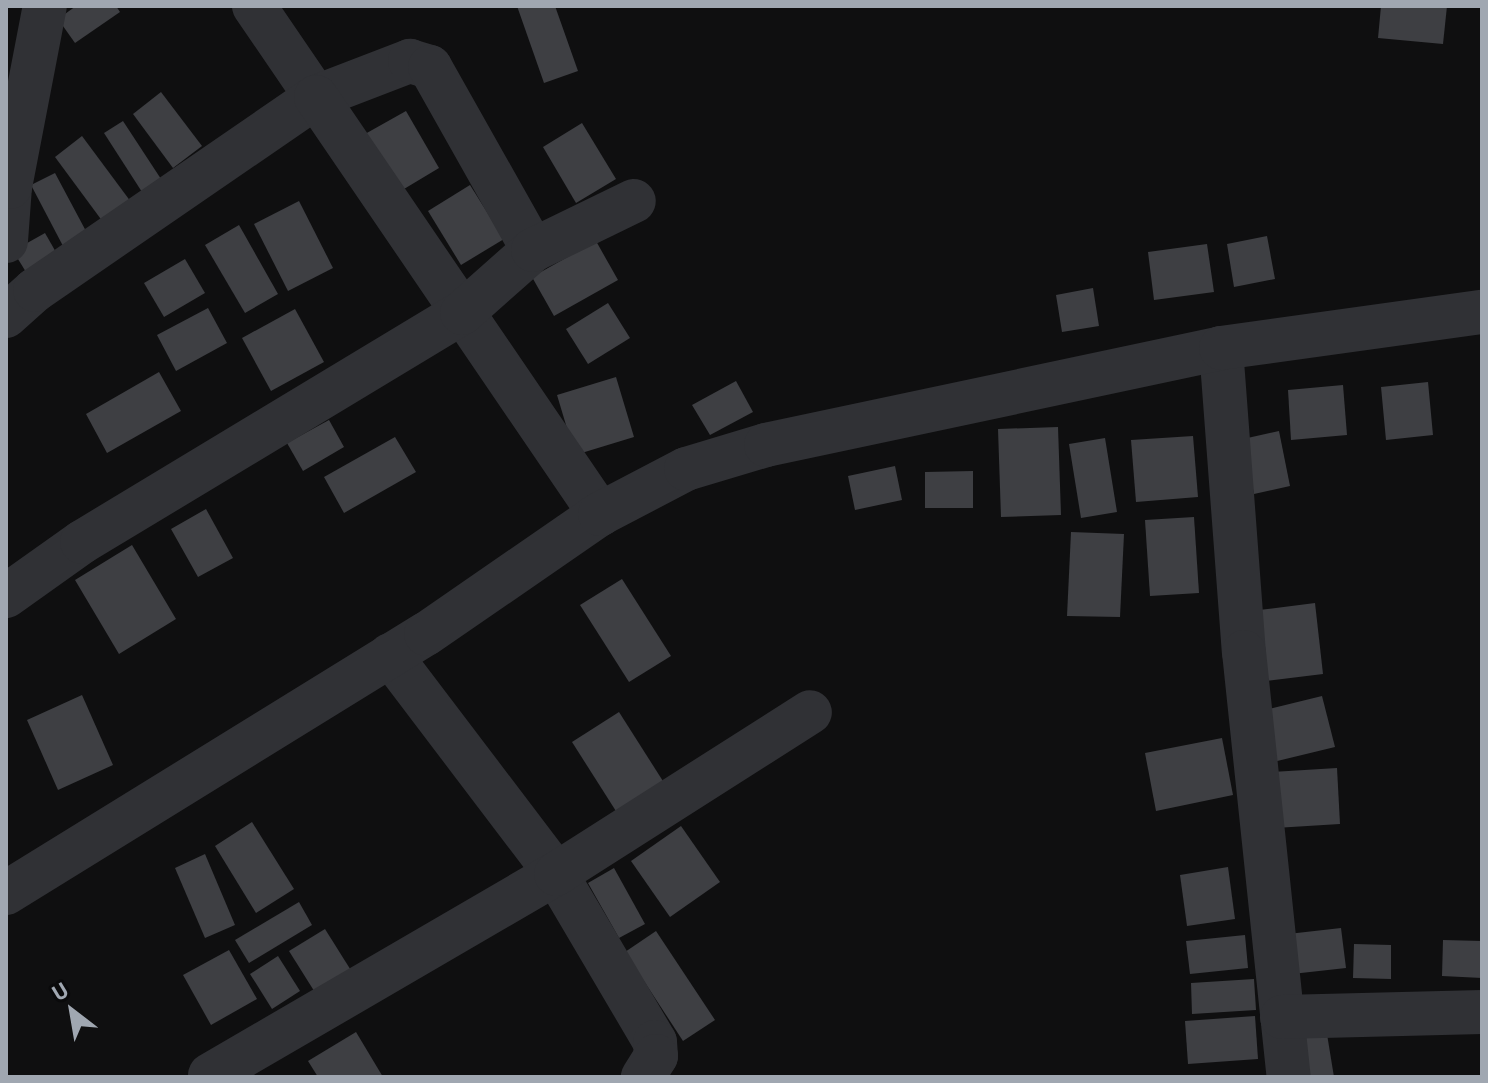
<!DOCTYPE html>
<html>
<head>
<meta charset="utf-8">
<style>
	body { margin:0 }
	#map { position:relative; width:1488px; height:1083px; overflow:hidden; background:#0f0f10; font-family:Barlow,sans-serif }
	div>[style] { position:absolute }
	.building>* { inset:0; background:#3e3f43 }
	.minor>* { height:44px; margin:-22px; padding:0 22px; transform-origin:22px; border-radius:22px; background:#303135 }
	span { translate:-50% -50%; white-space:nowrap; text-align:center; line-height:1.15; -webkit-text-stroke:6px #0a0a0b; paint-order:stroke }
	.frame { position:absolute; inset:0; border:8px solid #a0a7b1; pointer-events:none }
	.north { position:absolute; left:32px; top:971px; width:80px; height:80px; -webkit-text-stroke:6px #0a0a0b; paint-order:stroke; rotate:329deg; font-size:22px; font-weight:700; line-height:32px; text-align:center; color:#a0a7b1 }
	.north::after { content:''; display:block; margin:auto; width:28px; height:36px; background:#a0a7b1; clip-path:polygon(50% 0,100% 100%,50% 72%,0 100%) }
</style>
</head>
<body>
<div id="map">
	<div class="building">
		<i style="clip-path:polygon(76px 6px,116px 6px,120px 12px,75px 43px,58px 19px)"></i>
		<i style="clip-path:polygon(517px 6px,555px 6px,578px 71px,544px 83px)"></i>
		<i style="clip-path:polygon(1381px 6px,1447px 6px,1443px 44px,1378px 38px)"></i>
		<i style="clip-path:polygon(161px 92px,202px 146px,173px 168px,133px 114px)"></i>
		<i style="clip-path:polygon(406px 111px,439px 168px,399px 192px,365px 134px)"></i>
		<i style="clip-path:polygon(123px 121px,161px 179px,142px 192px,104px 133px)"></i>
		<i style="clip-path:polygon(582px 123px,616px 179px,576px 203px,543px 147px)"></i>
		<i style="clip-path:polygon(82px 136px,131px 202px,103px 222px,55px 157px)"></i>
		<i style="clip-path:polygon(55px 173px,87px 233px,63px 246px,31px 185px)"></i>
		<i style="clip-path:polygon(470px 185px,504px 239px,461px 265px,428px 211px)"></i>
		<i style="clip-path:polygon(299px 201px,333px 268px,288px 291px,254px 224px)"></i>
		<i style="clip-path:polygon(239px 225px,278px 294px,245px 313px,205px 245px)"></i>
		<i style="clip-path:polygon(45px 233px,57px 254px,26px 272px,13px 251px)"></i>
		<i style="clip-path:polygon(1267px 236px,1275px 279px,1234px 287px,1227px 244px)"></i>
		<i style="clip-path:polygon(596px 241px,618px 280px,554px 316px,532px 277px)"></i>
		<i style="clip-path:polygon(1207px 244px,1214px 292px,1154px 300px,1148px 252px)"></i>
		<i style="clip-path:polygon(185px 259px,205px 293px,164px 317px,144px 283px)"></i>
		<i style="clip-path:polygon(1093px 288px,1099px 326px,1062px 332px,1056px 295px)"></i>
		<i style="clip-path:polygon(608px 303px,630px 338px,588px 364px,566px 329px)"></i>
		<i style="clip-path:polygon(208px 308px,227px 343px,176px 371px,157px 335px)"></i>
		<i style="clip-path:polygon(295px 309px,324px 362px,271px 391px,242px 338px)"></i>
		<i style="clip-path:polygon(159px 372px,181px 411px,107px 453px,86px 414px)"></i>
		<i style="clip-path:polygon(616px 377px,634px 437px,575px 455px,557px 395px)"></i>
		<i style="clip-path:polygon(736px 381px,753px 412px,710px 435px,692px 405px)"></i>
		<i style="clip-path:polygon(1428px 382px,1433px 435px,1386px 440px,1381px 387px)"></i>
		<i style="clip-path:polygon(1343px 385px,1347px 435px,1291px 440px,1288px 390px)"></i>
		<i style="clip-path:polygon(329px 420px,344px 447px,303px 471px,287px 443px)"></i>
		<i style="clip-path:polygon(1058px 427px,1061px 515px,1001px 517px,998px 429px)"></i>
		<i style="clip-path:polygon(1279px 431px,1290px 486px,1254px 494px,1243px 439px)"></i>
		<i style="clip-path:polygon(1193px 436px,1198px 497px,1136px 502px,1131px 440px)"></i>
		<i style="clip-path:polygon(395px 437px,416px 472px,344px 513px,324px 477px)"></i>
		<i style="clip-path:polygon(1105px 438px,1117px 512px,1081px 518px,1069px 444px)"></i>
		<i style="clip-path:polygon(895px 466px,902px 500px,855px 510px,848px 476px)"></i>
		<i style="clip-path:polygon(973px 471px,973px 508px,925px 508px,925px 472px)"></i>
		<i style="clip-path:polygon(206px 509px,233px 558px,198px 577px,171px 529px)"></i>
		<i style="clip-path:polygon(1194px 517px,1199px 593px,1150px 596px,1145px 520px)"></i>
		<i style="clip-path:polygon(1071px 532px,1124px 534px,1120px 617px,1067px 616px)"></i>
		<i style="clip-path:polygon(132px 545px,176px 619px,119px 654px,75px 580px)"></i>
		<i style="clip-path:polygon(622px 579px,671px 656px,629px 682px,580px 605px)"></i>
		<i style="clip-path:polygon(1315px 603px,1323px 674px,1266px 681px,1259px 610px)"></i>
		<i style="clip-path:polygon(82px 695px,113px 765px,58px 790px,27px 720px)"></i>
		<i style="clip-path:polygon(1322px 696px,1335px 747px,1269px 763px,1257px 712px)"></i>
		<i style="clip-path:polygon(619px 712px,668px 789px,621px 819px,572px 742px)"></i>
		<i style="clip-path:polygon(1222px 738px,1233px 795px,1156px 811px,1145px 753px)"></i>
		<i style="clip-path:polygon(1337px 768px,1340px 824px,1275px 828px,1272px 772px)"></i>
		<i style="clip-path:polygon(252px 822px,294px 889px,256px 913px,215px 846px)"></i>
		<i style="clip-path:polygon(681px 826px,720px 882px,670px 917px,631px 861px)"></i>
		<i style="clip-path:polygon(205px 854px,235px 925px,205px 938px,175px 868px)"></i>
		<i style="clip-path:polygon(1228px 867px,1235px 919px,1187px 926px,1180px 875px)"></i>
		<i style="clip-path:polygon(614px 868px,645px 924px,619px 938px,588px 883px)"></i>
		<i style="clip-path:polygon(299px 902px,312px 925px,249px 963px,235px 940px)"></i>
		<i style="clip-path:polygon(1341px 928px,1346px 968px,1292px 974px,1288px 934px)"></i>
		<i style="clip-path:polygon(325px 929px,352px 972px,316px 994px,289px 951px)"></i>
		<i style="clip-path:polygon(656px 931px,715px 1020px,683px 1041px,625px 952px)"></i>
		<i style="clip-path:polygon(1245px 935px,1248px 968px,1190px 974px,1186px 941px)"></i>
		<i style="clip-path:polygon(1443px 940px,1482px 941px,1482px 978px,1442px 976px)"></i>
		<i style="clip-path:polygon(1354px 944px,1391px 945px,1391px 979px,1353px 978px)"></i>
		<i style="clip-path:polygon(229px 950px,257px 999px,211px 1025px,183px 975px)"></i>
		<i style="clip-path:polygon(278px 956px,300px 991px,272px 1009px,250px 974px)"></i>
		<i style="clip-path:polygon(1254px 979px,1256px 1010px,1192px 1014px,1191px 983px)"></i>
		<i style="clip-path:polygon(1255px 1016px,1258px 1059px,1188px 1064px,1185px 1021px)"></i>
		<i style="clip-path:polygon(1326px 1028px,1334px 1077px,1307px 1077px,1300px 1033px)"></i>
		<i style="clip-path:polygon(356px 1032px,383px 1077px,318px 1077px,308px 1061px)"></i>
	</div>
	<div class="minor">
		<i style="left:254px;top:6px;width:110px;rotate:55.7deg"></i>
		<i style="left:316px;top:97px;width:101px;rotate:-21deg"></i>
		<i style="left:410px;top:61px;width:21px;rotate:17deg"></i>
		<i style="left:430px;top:67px;width:210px;rotate:60.6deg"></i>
		<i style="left:6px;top:241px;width:54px;rotate:-85.8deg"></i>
		<i style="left:10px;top:187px;width:184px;rotate:-79.1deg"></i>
		<i style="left:6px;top:316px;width:39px;rotate:-42deg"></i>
		<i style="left:35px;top:290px;width:341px;rotate:-34.5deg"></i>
		<i style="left:316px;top:97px;width:505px;rotate:55.74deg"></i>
		<i style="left:1221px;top:348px;width:305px;rotate:85.7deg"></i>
		<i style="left:1244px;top:652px;width:427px;rotate:84deg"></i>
		<i style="left:6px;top:596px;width:93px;rotate:-35.4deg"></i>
		<i style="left:82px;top:542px;width:444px;rotate:-31.1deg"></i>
		<i style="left:462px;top:313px;width:95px;rotate:-41.6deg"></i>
		<i style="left:533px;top:250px;width:112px;rotate:-25.9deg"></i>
		<i style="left:390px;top:655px;width:275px;rotate:52.8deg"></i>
		<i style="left:556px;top:874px;width:195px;rotate:59.5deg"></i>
		<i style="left:655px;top:1042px;width:14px;rotate:86deg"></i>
		<i style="left:656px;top:1056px;width:25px;rotate:122deg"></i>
		<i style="left:6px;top:893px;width:493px;rotate:-31.7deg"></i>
		<i style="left:426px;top:634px;width:211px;rotate:-34.6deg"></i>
		<i style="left:600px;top:514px;width:97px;rotate:-27.6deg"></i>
		<i style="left:686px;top:469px;width:84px;rotate:-16.7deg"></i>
		<i style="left:766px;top:445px;width:465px;rotate:-12deg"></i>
		<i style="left:1221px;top:348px;width:263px;rotate:-7.9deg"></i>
		<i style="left:1282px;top:1017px;width:200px;rotate:-1.4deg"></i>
		<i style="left:210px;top:1075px;width:400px;rotate:-30.2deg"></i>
		<i style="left:556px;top:874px;width:301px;rotate:-32.5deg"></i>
	</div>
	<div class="frame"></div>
	<div class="north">U</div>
</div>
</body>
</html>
